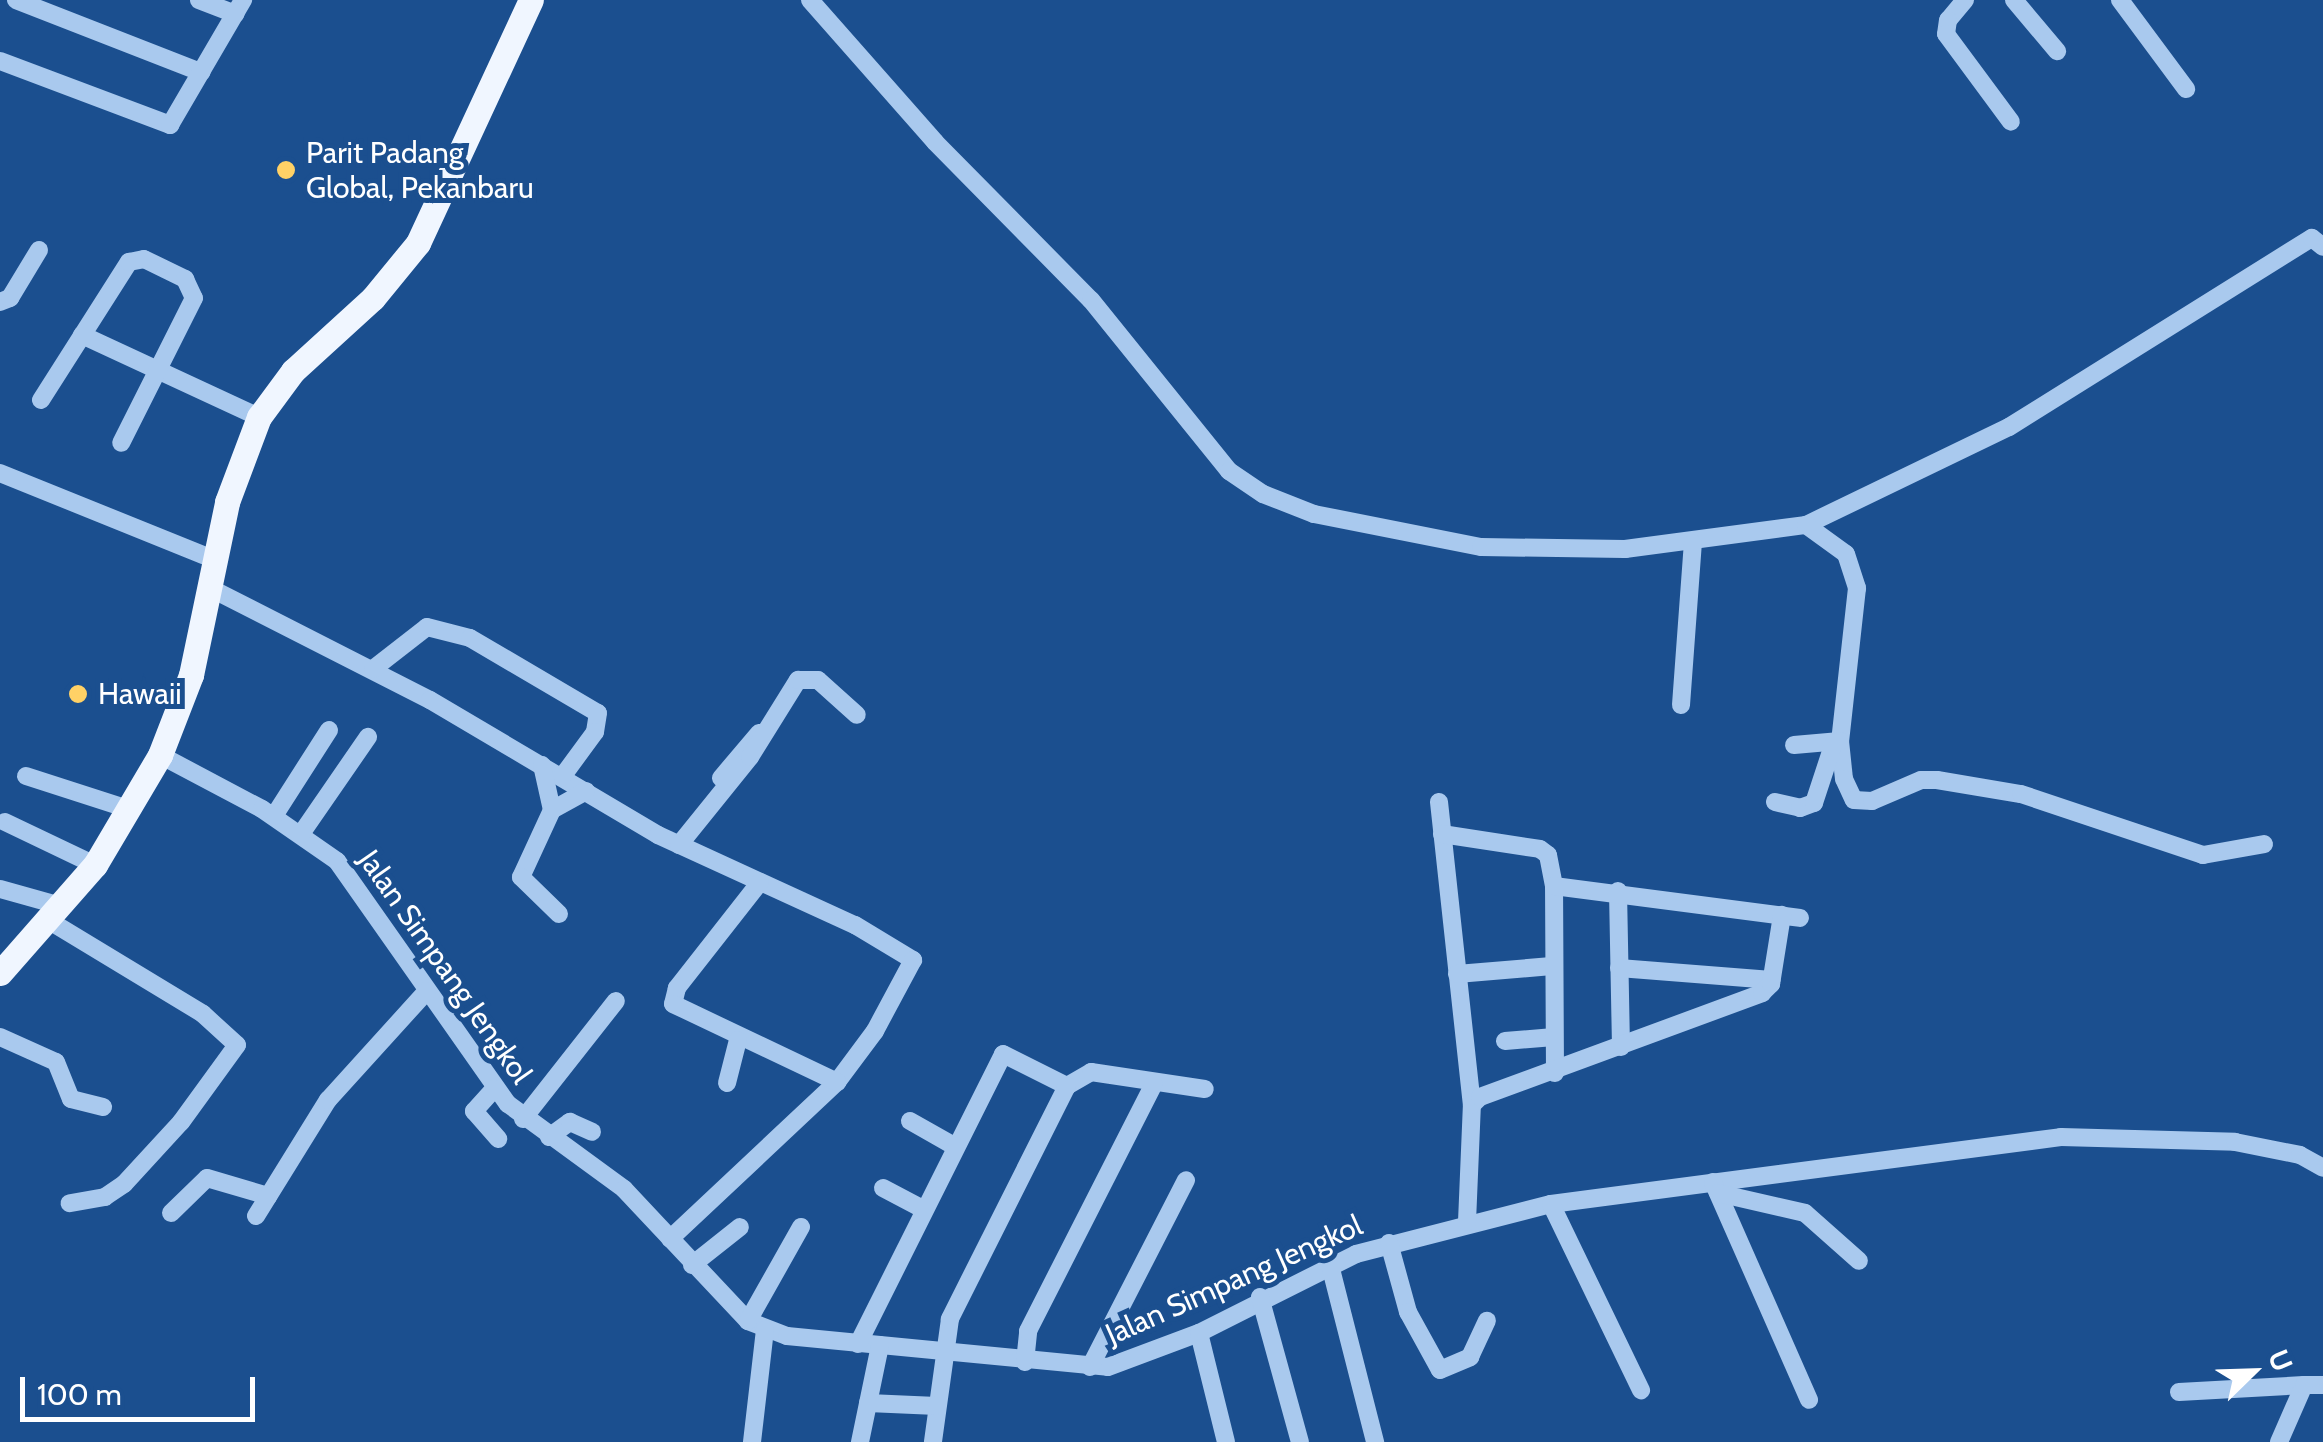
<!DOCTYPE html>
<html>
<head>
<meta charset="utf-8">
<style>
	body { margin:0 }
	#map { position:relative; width:2323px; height:1442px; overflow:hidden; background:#1b4f8f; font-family:Cabin,sans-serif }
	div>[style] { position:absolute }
	.minor>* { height:18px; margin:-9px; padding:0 9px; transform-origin:9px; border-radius:9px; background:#a9c9ee }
	.major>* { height:25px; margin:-12.5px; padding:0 12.5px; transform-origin:12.5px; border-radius:12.5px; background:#f0f6ff }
	.dots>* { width:28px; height:28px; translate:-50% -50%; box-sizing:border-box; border:5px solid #1b4f8f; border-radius:50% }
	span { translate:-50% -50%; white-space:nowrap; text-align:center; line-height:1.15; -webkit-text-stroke:10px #1b4f8f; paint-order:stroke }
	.poi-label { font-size:30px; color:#fff }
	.left { translate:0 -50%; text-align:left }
	.street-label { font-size:30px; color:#fff }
	.north { position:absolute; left:2203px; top:1322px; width:100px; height:100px; -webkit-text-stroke:8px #1b4f8f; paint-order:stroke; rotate:67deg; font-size:28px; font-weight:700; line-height:40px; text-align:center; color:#fff }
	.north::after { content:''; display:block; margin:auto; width:35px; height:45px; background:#fff; clip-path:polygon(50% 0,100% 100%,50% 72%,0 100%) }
	.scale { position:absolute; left:20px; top:1377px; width:235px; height:45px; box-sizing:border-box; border:5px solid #fff; border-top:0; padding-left:12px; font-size:30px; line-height:35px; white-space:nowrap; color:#fff; -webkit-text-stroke:8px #1b4f8f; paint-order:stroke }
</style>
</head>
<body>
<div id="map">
	<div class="minor">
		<i style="left:16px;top:0;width:199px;rotate:21.3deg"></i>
		<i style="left:199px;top:0;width:39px;rotate:21deg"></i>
		<i style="left:810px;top:0;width:189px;rotate:48.6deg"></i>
		<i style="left:935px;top:142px;width:222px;rotate:45.4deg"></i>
		<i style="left:1091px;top:300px;width:220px;rotate:51.1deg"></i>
		<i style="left:1229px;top:471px;width:41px;rotate:34.1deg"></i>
		<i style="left:1263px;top:494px;width:55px;rotate:21.4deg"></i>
		<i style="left:1314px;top:514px;width:170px;rotate:11.2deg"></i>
		<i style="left:1481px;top:547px;width:144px;rotate:0.8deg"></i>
		<i style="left:1625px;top:549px;width:183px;rotate:-7.6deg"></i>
		<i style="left:1806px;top:525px;width:225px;rotate:-25.8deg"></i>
		<i style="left:2009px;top:427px;width:357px;rotate:-32deg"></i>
		<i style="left:2312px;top:238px;width:14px;rotate:39deg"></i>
		<i style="left:1965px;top:0;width:26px;rotate:130deg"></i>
		<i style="left:1948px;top:20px;width:14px;rotate:98deg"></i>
		<i style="left:1946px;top:34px;width:109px;rotate:53.5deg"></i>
		<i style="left:2014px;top:0;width:67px;rotate:49.9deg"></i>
		<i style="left:2120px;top:0;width:111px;rotate:53.4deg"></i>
		<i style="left:0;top:61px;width:182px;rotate:20.6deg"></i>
		<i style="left:170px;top:125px;width:145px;rotate:-59.7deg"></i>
		<i style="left:0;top:302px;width:11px;rotate:-22deg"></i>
		<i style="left:10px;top:298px;width:56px;rotate:-58.9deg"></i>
		<i style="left:82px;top:335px;width:195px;rotate:24.9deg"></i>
		<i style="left:41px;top:400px;width:164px;rotate:-57.5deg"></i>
		<i style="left:129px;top:262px;width:15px;rotate:-11deg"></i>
		<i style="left:144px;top:259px;width:46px;rotate:26deg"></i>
		<i style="left:185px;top:279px;width:21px;rotate:65deg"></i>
		<i style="left:194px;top:298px;width:162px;rotate:116.7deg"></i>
		<i style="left:0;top:473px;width:230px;rotate:22deg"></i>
		<i style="left:1806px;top:525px;width:49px;rotate:35.9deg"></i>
		<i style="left:1846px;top:554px;width:36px;rotate:72deg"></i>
		<i style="left:1857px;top:588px;width:154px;rotate:96.3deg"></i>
		<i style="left:1840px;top:741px;width:38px;rotate:84deg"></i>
		<i style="left:1844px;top:779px;width:23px;rotate:65deg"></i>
		<i style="left:1854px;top:800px;width:18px;rotate:3deg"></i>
		<i style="left:1872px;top:801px;width:53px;rotate:-23.2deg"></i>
		<i style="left:1921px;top:780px;width:16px"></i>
		<i style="left:1937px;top:780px;width:85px;rotate:9.5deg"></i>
		<i style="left:2021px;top:794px;width:192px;rotate:18.5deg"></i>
		<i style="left:2203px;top:855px;width:62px;rotate:-10.2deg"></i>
		<i style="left:208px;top:587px;width:249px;rotate:27deg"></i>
		<i style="left:430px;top:700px;width:265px;rotate:30.6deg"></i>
		<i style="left:658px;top:835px;width:217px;rotate:24.6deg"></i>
		<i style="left:855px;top:925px;width:68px;rotate:31.1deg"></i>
		<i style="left:913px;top:960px;width:81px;rotate:118.2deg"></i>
		<i style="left:875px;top:1031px;width:64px;rotate:126.7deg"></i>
		<i style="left:837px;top:1082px;width:229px;rotate:136.8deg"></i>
		<i style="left:373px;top:669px;width:68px;rotate:-37.9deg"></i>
		<i style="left:427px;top:627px;width:44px;rotate:14.3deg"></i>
		<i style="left:470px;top:638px;width:148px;rotate:30.4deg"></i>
		<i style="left:598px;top:713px;width:19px;rotate:99deg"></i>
		<i style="left:595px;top:732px;width:56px;rotate:126.3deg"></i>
		<i style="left:1681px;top:705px;width:162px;rotate:-85.8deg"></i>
		<i style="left:1794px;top:745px;width:46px;rotate:-5deg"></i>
		<i style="left:160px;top:755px;width:115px;rotate:27.9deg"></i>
		<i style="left:262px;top:809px;width:91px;rotate:34.7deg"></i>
		<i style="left:337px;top:861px;width:297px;rotate:54.9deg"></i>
		<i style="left:508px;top:1104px;width:144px;rotate:36.2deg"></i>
		<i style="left:624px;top:1189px;width:181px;rotate:46.8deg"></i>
		<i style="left:748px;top:1321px;width:42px;rotate:21deg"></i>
		<i style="left:787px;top:1336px;width:322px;rotate:5.5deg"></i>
		<i style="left:1108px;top:1367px;width:97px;rotate:-20.5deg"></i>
		<i style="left:1199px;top:1333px;width:176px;rotate:-26.7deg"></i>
		<i style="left:1356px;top:1254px;width:201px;rotate:-14.4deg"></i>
		<i style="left:1551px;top:1204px;width:514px;rotate:-7.48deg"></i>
		<i style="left:2061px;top:1137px;width:174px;rotate:1.6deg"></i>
		<i style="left:2235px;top:1142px;width:66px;rotate:11.3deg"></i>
		<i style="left:2300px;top:1155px;width:26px;rotate:29deg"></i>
		<i style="left:542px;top:765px;width:46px;rotate:77.5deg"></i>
		<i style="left:552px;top:810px;width:74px;rotate:114.8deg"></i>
		<i style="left:521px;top:877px;width:53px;rotate:44.2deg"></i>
		<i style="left:26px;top:776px;width:110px;rotate:17.9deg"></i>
		<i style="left:721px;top:778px;width:59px;rotate:-49.8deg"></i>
		<i style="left:1439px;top:802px;width:305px;rotate:83.8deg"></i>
		<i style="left:1775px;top:802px;width:26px;rotate:13deg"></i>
		<i style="left:1800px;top:808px;width:15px;rotate:-20deg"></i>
		<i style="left:1814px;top:803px;width:64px;rotate:-71.8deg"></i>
		<i style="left:552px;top:810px;width:39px;rotate:-29deg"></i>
		<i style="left:274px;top:816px;width:102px;rotate:-57.4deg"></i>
		<i style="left:5px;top:822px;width:100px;rotate:25.5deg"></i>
		<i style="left:301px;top:834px;width:118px;rotate:-55.4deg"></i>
		<i style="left:1442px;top:834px;width:99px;rotate:8.7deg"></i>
		<i style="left:1540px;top:849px;width:10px;rotate:37deg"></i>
		<i style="left:1548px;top:855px;width:32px;rotate:79deg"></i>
		<i style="left:679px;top:845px;width:113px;rotate:-51.1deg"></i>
		<i style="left:750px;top:757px;width:91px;rotate:-58.1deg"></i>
		<i style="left:798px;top:680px;width:20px"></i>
		<i style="left:818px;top:680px;width:52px;rotate:41.9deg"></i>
		<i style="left:760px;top:882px;width:135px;rotate:128.1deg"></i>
		<i style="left:677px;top:988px;width:16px;rotate:104deg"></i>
		<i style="left:673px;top:1004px;width:182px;rotate:25.4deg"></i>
		<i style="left:0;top:889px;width:63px;rotate:15.6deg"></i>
		<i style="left:1618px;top:891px;width:156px;rotate:88.9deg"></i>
		<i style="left:48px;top:920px;width:181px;rotate:31.2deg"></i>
		<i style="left:203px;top:1014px;width:46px;rotate:42.4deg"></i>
		<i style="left:237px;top:1045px;width:95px;rotate:126deg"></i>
		<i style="left:181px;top:1122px;width:84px;rotate:132.6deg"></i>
		<i style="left:124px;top:1184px;width:23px;rotate:146deg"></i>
		<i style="left:105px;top:1197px;width:36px;rotate:170deg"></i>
		<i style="left:1619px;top:968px;width:153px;rotate:4.5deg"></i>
		<i style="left:1457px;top:974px;width:95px;rotate:-4.8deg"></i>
		<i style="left:0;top:1037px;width:61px;rotate:24.1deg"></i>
		<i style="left:56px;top:1062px;width:40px;rotate:68deg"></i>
		<i style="left:71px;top:1099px;width:33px;rotate:14deg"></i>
		<i style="left:1505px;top:1041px;width:49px;rotate:-4.7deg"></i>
		<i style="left:1555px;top:1073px;width:187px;rotate:-90.3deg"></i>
		<i style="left:1554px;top:886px;width:248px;rotate:7.4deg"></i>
		<i style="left:727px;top:1083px;width:44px;rotate:-75.7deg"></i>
		<i style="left:1067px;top:1086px;width:28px;rotate:-30deg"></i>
		<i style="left:1091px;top:1072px;width:115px;rotate:8.5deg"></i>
		<i style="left:494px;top:1089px;width:30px;rotate:132deg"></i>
		<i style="left:474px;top:1111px;width:37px;rotate:49deg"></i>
		<i style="left:523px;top:1119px;width:150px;rotate:-51.8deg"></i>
		<i style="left:910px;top:1121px;width:51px;rotate:29.6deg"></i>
		<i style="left:549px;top:1137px;width:26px;rotate:-36deg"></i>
		<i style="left:570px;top:1122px;width:24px;rotate:24deg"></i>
		<i style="left:1713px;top:1182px;width:238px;rotate:66.2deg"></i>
		<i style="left:883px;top:1188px;width:45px;rotate:27.7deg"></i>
		<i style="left:1718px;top:1193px;width:89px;rotate:12.9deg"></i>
		<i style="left:1805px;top:1213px;width:72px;rotate:41.6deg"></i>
		<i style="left:1551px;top:1204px;width:207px;rotate:64.2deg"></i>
		<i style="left:171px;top:1213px;width:50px;rotate:-44.2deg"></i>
		<i style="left:207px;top:1178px;width:64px;rotate:16.4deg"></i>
		<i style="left:256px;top:1216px;width:137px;rotate:-58.2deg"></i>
		<i style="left:328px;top:1100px;width:147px;rotate:-47.8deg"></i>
		<i style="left:1467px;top:1222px;width:117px;rotate:-87.6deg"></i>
		<i style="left:1472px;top:1105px;width:11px;rotate:-45deg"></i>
		<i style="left:1480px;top:1097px;width:301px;rotate:-20.2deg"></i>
		<i style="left:1762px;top:993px;width:13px;rotate:-45deg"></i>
		<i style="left:1771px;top:984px;width:70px;rotate:-80.9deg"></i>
		<i style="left:1389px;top:1243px;width:72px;rotate:74.6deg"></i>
		<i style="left:1408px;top:1312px;width:66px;rotate:61.1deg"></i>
		<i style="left:1440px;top:1370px;width:33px;rotate:-23deg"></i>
		<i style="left:1470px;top:1357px;width:40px;rotate:-65deg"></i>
		<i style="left:692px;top:1265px;width:61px;rotate:-38.4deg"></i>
		<i style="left:1331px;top:1269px;width:179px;rotate:75.7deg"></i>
		<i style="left:1260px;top:1297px;width:150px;rotate:74.6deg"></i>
		<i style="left:748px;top:1321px;width:108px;rotate:-60.6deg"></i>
		<i style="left:1199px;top:1333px;width:112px;rotate:76.1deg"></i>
		<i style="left:858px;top:1344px;width:324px;rotate:-63.4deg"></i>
		<i style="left:1003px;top:1054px;width:72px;rotate:26.6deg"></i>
		<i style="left:1067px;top:1086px;width:261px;rotate:116.7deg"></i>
		<i style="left:950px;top:1319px;width:124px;rotate:97.9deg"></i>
		<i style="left:1025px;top:1362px;width:31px;rotate:-84deg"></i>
		<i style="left:1028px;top:1331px;width:277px;rotate:-63deg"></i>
		<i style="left:1090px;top:1367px;width:210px;rotate:-62.8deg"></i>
		<i style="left:2179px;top:1392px;width:125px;rotate:-3.2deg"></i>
		<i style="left:868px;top:1403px;width:69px;rotate:2.5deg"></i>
		<i style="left:752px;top:1442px;width:113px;rotate:-83.4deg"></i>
		<i style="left:860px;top:1442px;width:99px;rotate:-78.3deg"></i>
		<i style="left:2279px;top:1442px;width:62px;rotate:-66.3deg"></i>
		<i style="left:2304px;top:1385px;width:19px"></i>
	</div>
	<div class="major">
		<i style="left:0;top:973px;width:144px;rotate:-48.7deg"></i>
		<i style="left:95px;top:865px;width:128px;rotate:-59.4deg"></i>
		<i style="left:160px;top:755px;width:86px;rotate:-68.8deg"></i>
		<i style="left:191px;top:675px;width:177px;rotate:-78.2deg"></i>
		<i style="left:227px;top:502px;width:91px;rotate:-69.4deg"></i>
		<i style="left:259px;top:417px;width:57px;rotate:-53.5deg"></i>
		<i style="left:293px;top:371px;width:108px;rotate:-42.4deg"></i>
		<i style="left:373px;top:298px;width:71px;rotate:-50.7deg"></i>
		<i style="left:418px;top:243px;width:268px;rotate:-65.1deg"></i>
	</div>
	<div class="dots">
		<i style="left:286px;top:170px;background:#ffd166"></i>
		<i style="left:78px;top:694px;background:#ffd166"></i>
	</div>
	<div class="poi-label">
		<span class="left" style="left:306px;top:170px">Parit Padang<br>Global, Pekanbaru</span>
		<span class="left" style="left:98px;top:694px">Hawaii</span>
	</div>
	<div class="street-label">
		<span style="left:445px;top:967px;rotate:55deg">Jalan Simpang Jengkol</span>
		<span style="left:1234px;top:1280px;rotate:-24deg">Jalan Simpang Jengkol</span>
	</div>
	<div class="north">U</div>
	<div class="scale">100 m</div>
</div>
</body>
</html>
